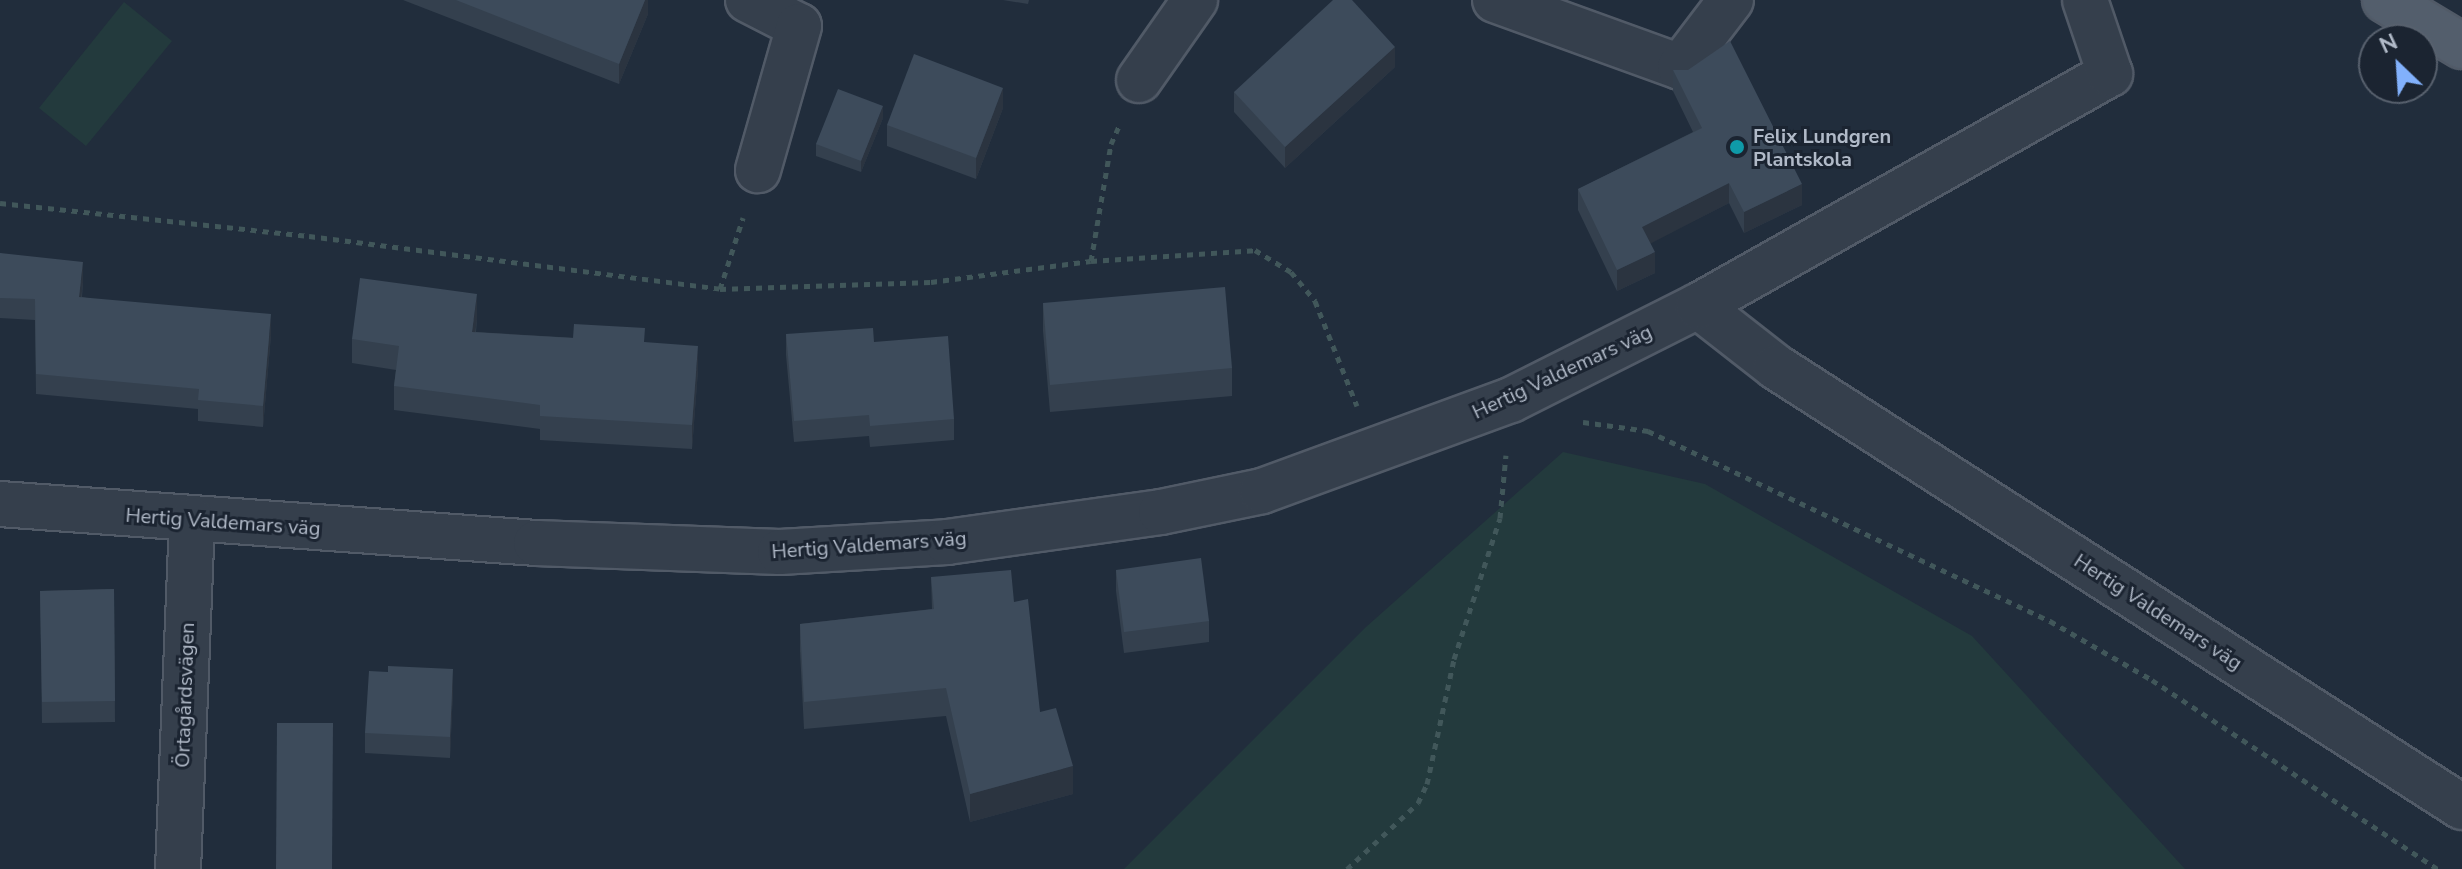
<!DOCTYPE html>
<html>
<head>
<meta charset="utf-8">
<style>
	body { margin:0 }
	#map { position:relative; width:2462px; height:869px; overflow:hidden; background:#212d3c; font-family:"Nunito Sans",sans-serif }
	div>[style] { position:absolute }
	.green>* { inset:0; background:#233a3d }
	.path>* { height:5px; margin-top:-2.5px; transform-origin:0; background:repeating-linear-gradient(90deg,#41575a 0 6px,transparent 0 12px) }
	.roads { filter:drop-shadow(2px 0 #515a67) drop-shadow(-2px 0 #515a67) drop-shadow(0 2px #515a67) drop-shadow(0 -2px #515a67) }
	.minor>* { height:44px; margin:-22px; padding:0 22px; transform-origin:22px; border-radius:22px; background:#353f4c }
	.major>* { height:44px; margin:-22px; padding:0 22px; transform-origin:22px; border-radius:22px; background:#535e6c }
	.wall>* { inset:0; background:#34404e }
	.shaded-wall>* { inset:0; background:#2b3440 }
	.building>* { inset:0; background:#3d4b5b }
	.dots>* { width:22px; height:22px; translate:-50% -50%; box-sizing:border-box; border:4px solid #1b2431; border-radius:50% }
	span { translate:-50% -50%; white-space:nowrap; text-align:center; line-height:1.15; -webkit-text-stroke:6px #1b2431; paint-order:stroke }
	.poi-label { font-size:20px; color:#b1bac8; font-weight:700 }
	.left { translate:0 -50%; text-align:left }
	.street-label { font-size:20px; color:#b1bac8 }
	.north { position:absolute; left:2358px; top:24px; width:80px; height:80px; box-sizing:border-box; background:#1b2431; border:2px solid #57606d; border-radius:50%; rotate:335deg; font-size:22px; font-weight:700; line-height:32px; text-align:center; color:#b1bac8 }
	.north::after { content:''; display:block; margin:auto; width:28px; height:36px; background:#82b1fc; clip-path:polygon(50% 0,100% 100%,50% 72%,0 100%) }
</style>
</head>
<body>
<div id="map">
	<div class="green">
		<i style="clip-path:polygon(124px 2px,172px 41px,86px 146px,39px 108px)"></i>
		<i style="clip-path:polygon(1563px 452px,1705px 484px,1972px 636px,2185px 869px,1124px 869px,1366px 627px)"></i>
	</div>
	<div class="path">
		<i style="left:0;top:203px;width:311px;rotate:6.1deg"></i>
		<i style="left:309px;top:236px;width:414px;rotate:7.3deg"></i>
		<i style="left:720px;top:289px;width:211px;rotate:-1.9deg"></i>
		<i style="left:931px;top:282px;width:161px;rotate:-7.5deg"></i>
		<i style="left:1091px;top:261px;width:164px;rotate:-3.8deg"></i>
		<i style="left:1255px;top:250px;width:42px;rotate:31.4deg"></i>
		<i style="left:1291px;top:272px;width:38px;rotate:50deg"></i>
		<i style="left:1315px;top:301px;width:113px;rotate:68.2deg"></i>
		<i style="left:1091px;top:261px;width:119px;rotate:-80.3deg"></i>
		<i style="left:1111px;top:144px;width:20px;rotate:-66deg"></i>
		<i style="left:720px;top:289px;width:75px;rotate:-72.1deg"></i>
		<i style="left:1583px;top:422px;width:66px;rotate:7.9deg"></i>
		<i style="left:1648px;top:431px;width:445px;rotate:25.3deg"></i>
		<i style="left:2050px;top:621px;width:118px;rotate:30deg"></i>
		<i style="left:2152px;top:680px;width:343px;rotate:33.5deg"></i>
		<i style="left:1347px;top:869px;width:97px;rotate:-42.9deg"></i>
		<i style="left:1418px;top:803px;width:21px;rotate:-65deg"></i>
		<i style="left:1427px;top:784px;width:128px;rotate:-77.8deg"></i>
		<i style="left:1454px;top:659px;width:148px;rotate:-71.9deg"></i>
		<i style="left:1500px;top:518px;width:63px;rotate:-84.6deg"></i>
	</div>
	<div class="roads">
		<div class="minor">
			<i style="left:748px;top:0;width:57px;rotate:27deg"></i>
			<i style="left:799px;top:26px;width:150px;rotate:105.9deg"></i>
			<i style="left:1495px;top:0;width:197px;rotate:19.9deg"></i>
			<i style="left:1680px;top:67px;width:84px;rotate:-52.7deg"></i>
			<i style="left:1139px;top:80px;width:98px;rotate:-55deg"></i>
			<i style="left:1698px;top:306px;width:99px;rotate:38deg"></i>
			<i style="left:1776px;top:367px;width:815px;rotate:32.68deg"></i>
			<i style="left:0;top:504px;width:537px;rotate:4.16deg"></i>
			<i style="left:536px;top:543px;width:244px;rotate:2.1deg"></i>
			<i style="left:780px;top:552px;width:167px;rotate:-3.4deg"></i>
			<i style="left:947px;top:542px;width:216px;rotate:-8deg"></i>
			<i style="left:1161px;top:512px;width:103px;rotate:-11.7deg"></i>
			<i style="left:1262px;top:491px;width:265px;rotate:-20.1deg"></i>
			<i style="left:1511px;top:400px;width:209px;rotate:-26.7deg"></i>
			<i style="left:1698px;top:306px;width:473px;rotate:-29.4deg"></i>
			<i style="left:2110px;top:74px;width:78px;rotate:-108.7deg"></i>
			<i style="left:178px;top:869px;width:349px;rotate:-87.7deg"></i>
		</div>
		<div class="major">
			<i style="left:2385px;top:0;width:90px;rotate:30.9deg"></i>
		</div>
	</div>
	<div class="wall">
		<i style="clip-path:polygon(403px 0,648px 0,648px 14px,619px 84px)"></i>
		<i style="clip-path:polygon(1003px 0,1029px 0,1028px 4px)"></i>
		<i style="clip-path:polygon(1395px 67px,1285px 168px,1234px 112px,1234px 92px)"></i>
		<i style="clip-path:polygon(1673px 70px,1802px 205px,1744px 233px,1729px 203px,1650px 243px,1655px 273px,1617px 291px,1578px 210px,1578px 189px,1693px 132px,1673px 91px)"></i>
		<i style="clip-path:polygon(1003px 108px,976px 179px,887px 146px,887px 125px)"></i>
		<i style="clip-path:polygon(883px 118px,861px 172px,816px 156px,816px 144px)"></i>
		<i style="clip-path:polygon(0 253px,83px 282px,82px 297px,271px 335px,263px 427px,198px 421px,198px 409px,36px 394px,35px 320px,0 318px)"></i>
		<i style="clip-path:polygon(1043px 303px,1232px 368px,1232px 396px,1050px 412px,1043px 331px)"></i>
		<i style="clip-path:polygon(477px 319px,476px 332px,645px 342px,698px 370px,692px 449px,540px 440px,540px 429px,394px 410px,394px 386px,396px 370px,352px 363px,352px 339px)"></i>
		<i style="clip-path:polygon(786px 334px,874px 342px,954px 419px,954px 440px,870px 447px,869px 436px,794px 442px,786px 355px)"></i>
		<i style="clip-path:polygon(1116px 570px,1209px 621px,1209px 642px,1124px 653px,1116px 591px)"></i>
		<i style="clip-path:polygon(931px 577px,1014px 602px,1040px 712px,1073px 794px,970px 822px,946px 716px,804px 729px,800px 651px,800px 624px,932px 609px)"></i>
		<i style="clip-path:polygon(114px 589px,115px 722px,42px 723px,40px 591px)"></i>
		<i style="clip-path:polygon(388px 672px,453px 689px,450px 758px,365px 753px,365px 733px)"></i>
	</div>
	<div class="shaded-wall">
		<i style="clip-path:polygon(645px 0,648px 0,648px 14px,619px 84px,619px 64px)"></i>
		<i style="clip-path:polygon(1395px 47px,1395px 67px,1285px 168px,1285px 147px)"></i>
		<i style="clip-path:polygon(1003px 88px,1003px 108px,976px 179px,976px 158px)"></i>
		<i style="clip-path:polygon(883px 106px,883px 118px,861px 172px,861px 161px)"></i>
		<i style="clip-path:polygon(1729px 183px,1729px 203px,1642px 248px,1642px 227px)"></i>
		<i style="clip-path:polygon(1802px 184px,1802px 205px,1744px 233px,1744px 212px)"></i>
		<i style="clip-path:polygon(1655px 252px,1655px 273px,1617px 291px,1617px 270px)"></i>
		<i style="clip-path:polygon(83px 262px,83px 282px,79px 317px,79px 297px)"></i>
		<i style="clip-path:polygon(477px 294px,477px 319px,472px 356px,472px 332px)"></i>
		<i style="clip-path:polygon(271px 314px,271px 335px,263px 427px,263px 406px)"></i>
		<i style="clip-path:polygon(698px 346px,698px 370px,692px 449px,692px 425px)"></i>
		<i style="clip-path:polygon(453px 669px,453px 689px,450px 758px,450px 737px)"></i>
		<i style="clip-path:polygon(1073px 766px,1073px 794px,970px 822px,970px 794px)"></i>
	</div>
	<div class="building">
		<i style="clip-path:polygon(456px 0,645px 0,619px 64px)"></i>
		<i style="clip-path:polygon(1333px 0,1352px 0,1395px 47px,1285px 147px,1234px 92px)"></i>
		<i style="clip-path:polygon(1730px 41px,1802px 184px,1744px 212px,1729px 183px,1642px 227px,1655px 252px,1617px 270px,1578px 189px,1702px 128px,1673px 70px,1688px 70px)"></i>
		<i style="clip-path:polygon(914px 54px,1003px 88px,976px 158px,887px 125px)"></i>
		<i style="clip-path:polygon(838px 89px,883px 106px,861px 161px,816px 144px)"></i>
		<i style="clip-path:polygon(0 253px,83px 262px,79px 297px,271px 314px,263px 406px,198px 400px,199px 389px,36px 374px,35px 299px,0 298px)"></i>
		<i style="clip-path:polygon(360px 278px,477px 294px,472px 332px,573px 338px,574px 324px,645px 328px,644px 342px,698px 346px,692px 425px,540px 416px,540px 405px,394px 386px,399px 346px,352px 339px)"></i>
		<i style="clip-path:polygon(1225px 287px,1232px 368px,1050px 385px,1043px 303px)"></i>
		<i style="clip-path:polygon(873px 328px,874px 342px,948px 336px,954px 419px,870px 426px,869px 415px,794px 421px,786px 334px)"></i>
		<i style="clip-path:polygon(1201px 558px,1209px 621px,1124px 632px,1116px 570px)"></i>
		<i style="clip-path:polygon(1011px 570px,1014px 602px,1028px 599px,1040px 712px,1056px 708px,1073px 766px,970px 794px,946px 688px,804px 702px,800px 624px,934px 609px,931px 577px)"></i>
		<i style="clip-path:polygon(114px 589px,115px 701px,42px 702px,40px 591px)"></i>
		<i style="clip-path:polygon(388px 666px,453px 669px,450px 737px,365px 733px,369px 671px,388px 672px)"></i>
		<i style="clip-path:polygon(277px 723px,333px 723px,332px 869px,276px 869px)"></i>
	</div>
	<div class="dots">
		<i style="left:1737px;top:147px;background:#0f9aa8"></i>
	</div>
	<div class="poi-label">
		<span class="left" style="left:1753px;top:148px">Felix Lundgren<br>Plantskola</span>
	</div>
	<div class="street-label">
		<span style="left:1562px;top:372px;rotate:-25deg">Hertig Valdemars väg</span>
		<span style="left:223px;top:522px;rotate:4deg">Hertig Valdemars väg</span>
		<span style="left:869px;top:545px;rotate:-4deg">Hertig Valdemars väg</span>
		<span style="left:2158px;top:612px;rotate:33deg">Hertig Valdemars väg</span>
		<span style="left:185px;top:695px;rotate:-88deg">Örtagårdsvägen</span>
	</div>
	<div class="north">N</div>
</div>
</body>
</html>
